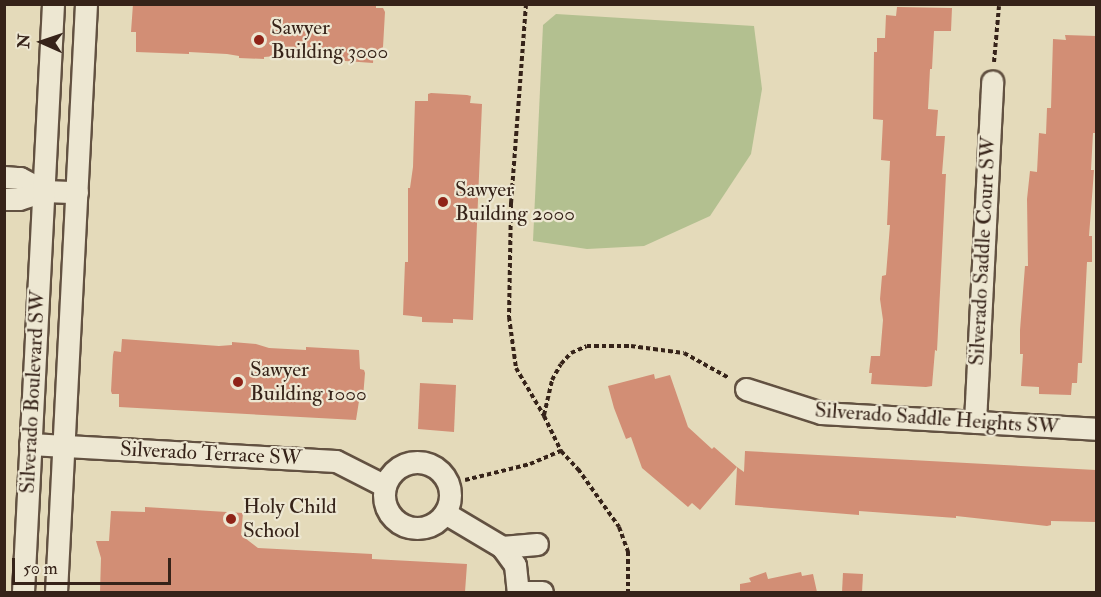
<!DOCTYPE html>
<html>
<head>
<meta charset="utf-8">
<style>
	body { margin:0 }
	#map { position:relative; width:1101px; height:597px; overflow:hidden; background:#e4daba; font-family:"IM FELL Double Pica",serif }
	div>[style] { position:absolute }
	.green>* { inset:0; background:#b3c090 }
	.building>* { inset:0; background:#d28e75 }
	.path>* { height:4px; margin-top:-2px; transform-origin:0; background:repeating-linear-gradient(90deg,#362319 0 4.5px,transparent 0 7.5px) }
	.roads { filter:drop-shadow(2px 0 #625141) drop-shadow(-2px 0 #625141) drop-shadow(0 2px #625141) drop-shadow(0 -2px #625141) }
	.minor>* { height:21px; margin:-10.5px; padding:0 10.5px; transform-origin:10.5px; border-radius:10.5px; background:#ede7d2 }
	.minor>.ring { margin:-10.5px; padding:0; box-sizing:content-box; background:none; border:21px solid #ede7d2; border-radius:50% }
	.dots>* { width:16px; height:16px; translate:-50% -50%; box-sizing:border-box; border:3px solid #ede7d2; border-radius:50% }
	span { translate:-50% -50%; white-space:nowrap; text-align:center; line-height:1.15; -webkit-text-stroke:4.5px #ede7d2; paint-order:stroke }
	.poi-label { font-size:21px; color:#362319 }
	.left { translate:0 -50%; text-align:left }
	.street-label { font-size:21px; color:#362319 }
	.frame { position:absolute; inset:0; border:6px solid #362319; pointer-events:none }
	.north { position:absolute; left:12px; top:12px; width:60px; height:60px; -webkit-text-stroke:4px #ede7d2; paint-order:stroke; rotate:273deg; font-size:16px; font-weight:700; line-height:24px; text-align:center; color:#362319 }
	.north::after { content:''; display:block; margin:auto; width:21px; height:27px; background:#362319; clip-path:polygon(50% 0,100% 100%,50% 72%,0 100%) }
	.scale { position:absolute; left:12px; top:558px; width:159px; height:27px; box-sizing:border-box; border:3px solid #362319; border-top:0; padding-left:8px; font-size:18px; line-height:21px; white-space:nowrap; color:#362319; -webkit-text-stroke:4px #ede7d2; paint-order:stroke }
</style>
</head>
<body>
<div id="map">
	<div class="green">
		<i style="clip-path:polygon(556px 14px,754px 26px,762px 89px,751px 154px,710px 216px,644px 246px,587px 249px,533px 241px,543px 25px)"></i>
	</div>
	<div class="building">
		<i style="clip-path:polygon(133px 4px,376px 4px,376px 8px,383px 8px,385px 12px,383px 47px,381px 50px,374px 50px,373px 63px,276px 56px,264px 57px,264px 59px,239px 58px,239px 56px,227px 54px,189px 52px,189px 54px,136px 52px,136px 32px,131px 32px)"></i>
		<i style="clip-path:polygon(897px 7px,952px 8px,951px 31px,934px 31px,932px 69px,930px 69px,928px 109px,938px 110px,936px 136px,945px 136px,942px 174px,946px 174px,937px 351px,935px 350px,932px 386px,926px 387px,871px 384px,872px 373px,869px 373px,871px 356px,880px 356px,883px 320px,880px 299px,882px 276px,886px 275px,890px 225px,887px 225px,890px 161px,881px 160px,883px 120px,873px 119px,874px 52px,877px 52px,877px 38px,885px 38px,886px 15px,896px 16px)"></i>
		<i style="clip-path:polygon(1065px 35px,1096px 36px,1096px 133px,1093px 133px,1091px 170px,1094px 170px,1089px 236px,1092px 236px,1092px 262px,1087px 262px,1082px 363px,1078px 363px,1077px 383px,1072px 383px,1071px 395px,1039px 394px,1039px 387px,1021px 386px,1023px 354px,1020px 354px,1020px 330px,1025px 266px,1028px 266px,1027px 199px,1030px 171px,1037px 172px,1039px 133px,1046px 134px,1047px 108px,1051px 108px,1053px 39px,1066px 40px)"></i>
		<i style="clip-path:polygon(431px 93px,467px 95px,471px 96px,470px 103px,482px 104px,473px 320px,453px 319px,453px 323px,422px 322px,422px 317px,403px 315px,405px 262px,408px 262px,408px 188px,410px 188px,413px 167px,415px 101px,428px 101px,428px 94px)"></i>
		<i style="clip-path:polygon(122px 339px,219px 346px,232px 345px,232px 342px,256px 344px,269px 348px,306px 350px,306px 347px,359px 350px,360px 369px,364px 370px,365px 373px,363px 398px,359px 401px,356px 420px,119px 407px,119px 394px,112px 394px,111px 391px,113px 355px,114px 351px,121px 352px)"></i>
		<i style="clip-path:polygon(654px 374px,655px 379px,670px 375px,688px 427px,712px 449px,714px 447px,737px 467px,700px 510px,692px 503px,688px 507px,642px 468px,631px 437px,626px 439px,614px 408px,608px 386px)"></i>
		<i style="clip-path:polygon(420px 383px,456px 385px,454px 432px,418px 429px)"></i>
		<i style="clip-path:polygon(745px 451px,1096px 470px,1096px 522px,1051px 521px,1051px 525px,1047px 526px,956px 516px,956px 518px,859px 511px,859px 515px,735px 505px,737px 467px,744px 472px)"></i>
		<i style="clip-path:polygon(145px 507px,243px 513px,241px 535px,258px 548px,372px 554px,372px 559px,467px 564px,465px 592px,100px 592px,101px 558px,96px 541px,109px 541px,111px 511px,145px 512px)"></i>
		<i style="clip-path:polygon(766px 572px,768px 579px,801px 572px,802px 576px,813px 574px,817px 592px,740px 592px,740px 584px,751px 582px,749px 578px)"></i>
		<i style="clip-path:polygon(843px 573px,863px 574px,862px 592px,842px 592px)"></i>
	</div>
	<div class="path">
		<i style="left:526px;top:4px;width:200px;rotate:94.3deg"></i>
		<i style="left:511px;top:203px;width:114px;rotate:91deg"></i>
		<i style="left:509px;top:317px;width:51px;rotate:82.2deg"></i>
		<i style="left:516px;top:368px;width:56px;rotate:59.7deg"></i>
		<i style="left:544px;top:416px;width:39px;rotate:64deg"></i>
		<i style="left:994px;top:62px;width:56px;rotate:-84.9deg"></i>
		<i style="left:544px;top:415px;width:36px;rotate:-77deg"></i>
		<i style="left:552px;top:380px;width:18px;rotate:-61deg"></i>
		<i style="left:561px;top:364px;width:15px;rotate:-48deg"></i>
		<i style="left:571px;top:353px;width:17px;rotate:-24deg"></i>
		<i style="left:587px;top:346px;width:44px"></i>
		<i style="left:631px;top:346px;width:53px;rotate:7.5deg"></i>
		<i style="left:684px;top:353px;width:51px;rotate:29.1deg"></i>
		<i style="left:465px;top:480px;width:67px;rotate:-13.8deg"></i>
		<i style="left:530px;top:464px;width:34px;rotate:-23deg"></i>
		<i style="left:561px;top:451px;width:25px;rotate:47deg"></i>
		<i style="left:578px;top:469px;width:71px;rotate:54.7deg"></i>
		<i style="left:619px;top:527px;width:27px;rotate:70deg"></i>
		<i style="left:628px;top:552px;width:40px;rotate:90deg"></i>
	</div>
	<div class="roads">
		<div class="minor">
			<i style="left:4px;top:177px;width:16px;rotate:4deg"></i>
			<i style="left:20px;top:178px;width:27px;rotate:28deg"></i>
			<i style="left:4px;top:199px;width:15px"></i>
			<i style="left:19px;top:199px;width:26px;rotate:-18deg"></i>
			<i style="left:44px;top:191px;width:33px;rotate:2deg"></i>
			<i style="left:746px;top:389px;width:79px;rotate:17.7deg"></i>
			<i style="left:821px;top:413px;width:275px;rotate:3.3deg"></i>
			<i style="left:975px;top:422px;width:341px;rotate:-87.1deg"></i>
			<i style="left:30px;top:444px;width:306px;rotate:3.2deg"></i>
			<i style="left:336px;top:461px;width:55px;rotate:27deg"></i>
			<i class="ring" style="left:384px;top:462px;width:45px;height:45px"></i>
			<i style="left:445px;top:513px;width:66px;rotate:30.8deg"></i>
			<i style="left:502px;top:547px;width:22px;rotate:54deg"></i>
			<i style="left:515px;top:565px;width:27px;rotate:84deg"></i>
			<i style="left:502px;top:547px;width:35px;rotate:-5deg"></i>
			<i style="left:23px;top:592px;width:589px;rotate:-87.08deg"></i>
			<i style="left:56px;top:592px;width:589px;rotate:-87.08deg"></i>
			<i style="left:518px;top:592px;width:24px"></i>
		</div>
	</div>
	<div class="dots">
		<i style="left:259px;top:40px;background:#8f2418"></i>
		<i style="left:443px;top:202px;background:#8f2418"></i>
		<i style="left:238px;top:382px;background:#8f2418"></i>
		<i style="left:231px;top:519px;background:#8f2418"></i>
	</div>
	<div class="poi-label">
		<span class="left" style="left:271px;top:40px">Sawyer<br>Building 3000</span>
		<span class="left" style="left:455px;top:202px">Sawyer<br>Building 2000</span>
		<span class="left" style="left:250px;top:382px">Sawyer<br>Building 1000</span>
		<span class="left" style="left:243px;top:519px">Holy Child<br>School</span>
	</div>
	<div class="street-label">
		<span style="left:983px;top:251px;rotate:-87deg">Silverado Saddle Court SW</span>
		<span style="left:33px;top:392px;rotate:-87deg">Silverado Boulevard SW</span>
		<span style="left:937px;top:419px;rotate:4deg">Silverado Saddle Heights SW</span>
		<span style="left:211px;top:454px;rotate:3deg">Silverado Terrace SW</span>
	</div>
	<div class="frame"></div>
	<div class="north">N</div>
	<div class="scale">50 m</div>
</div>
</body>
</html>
